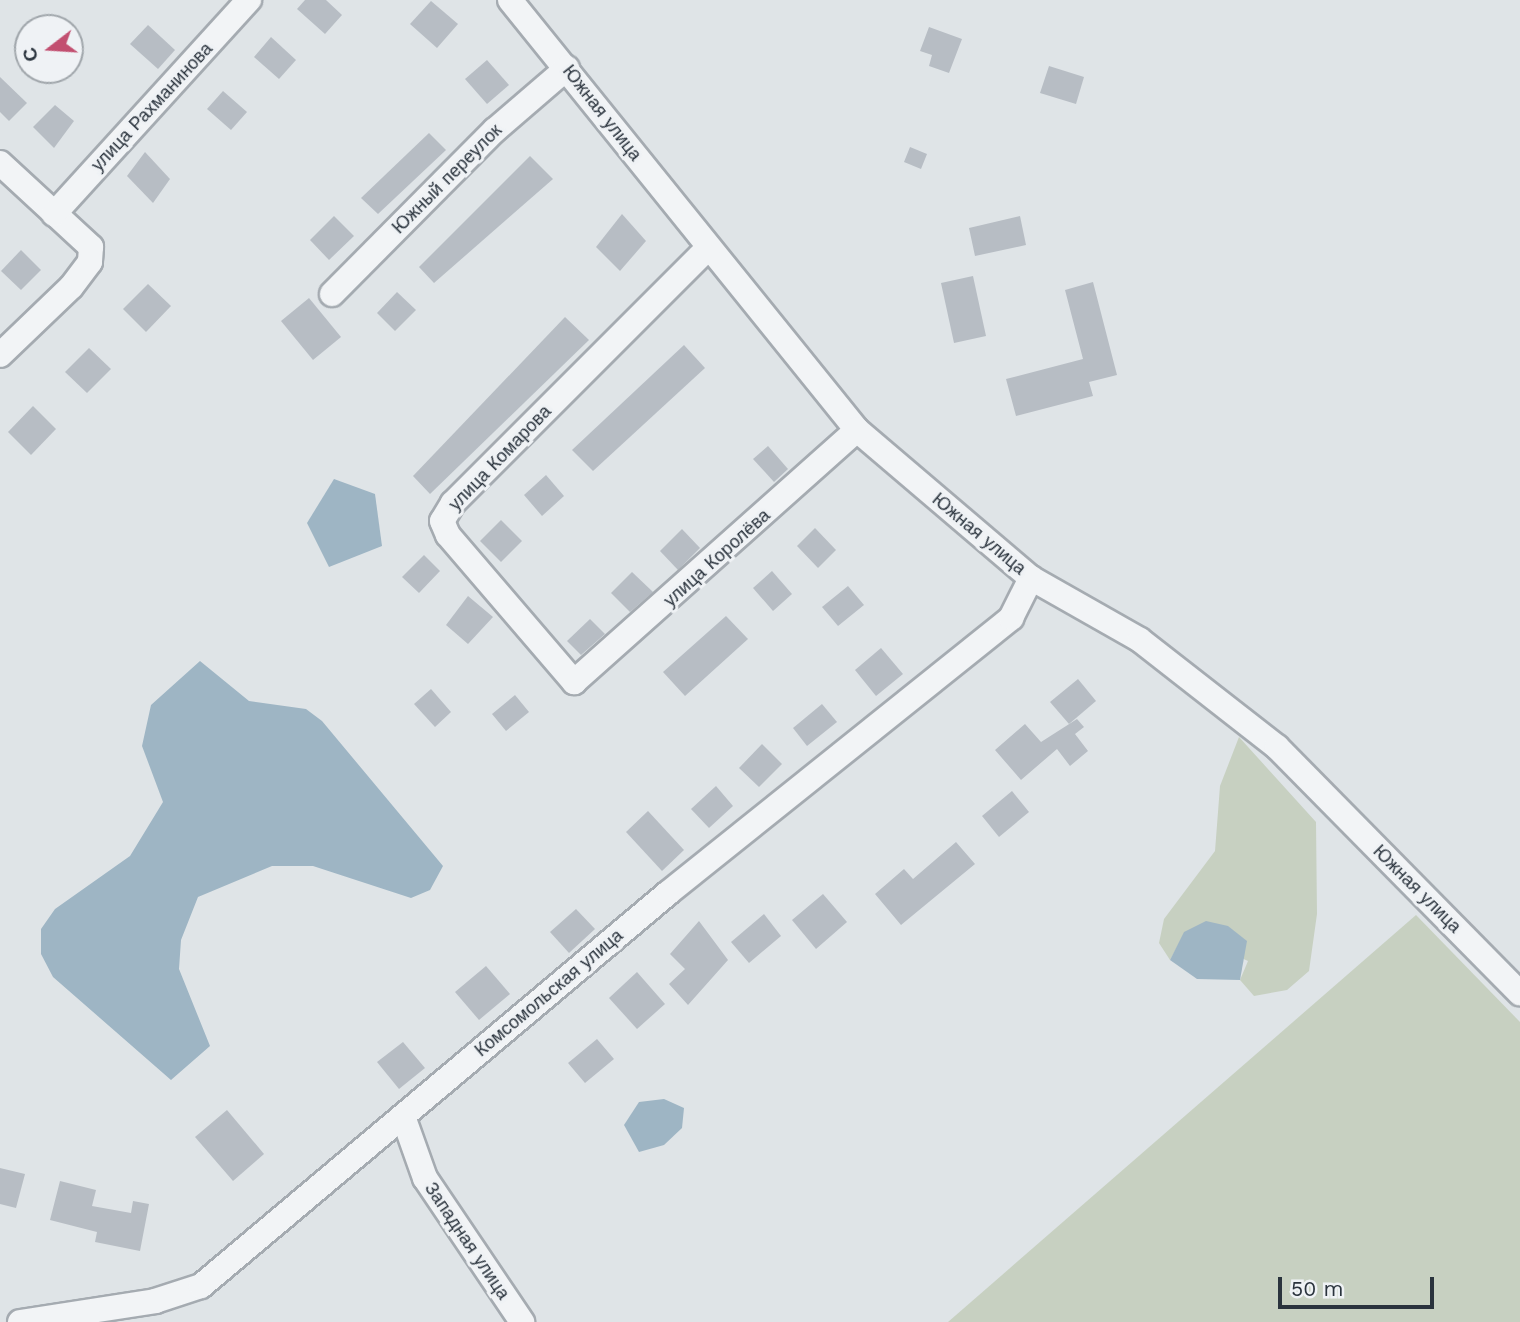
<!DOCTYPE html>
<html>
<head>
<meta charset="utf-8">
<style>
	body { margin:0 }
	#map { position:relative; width:1520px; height:1322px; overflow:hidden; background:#dfe4e7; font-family:"Work Sans",sans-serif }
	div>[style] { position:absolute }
	.green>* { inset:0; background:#c7d0c1 }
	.water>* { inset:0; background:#9eb5c4 }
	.building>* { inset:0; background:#b7bdc4 }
	.roads { filter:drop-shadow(2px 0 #a5abb1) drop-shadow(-2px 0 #a5abb1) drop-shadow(0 2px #a5abb1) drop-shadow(0 -2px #a5abb1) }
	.minor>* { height:24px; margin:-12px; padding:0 12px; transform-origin:12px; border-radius:12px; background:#f2f4f6 }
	span { translate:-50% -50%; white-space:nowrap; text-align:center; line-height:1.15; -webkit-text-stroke:6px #eff2f5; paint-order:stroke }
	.street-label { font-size:18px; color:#2a333d }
	.north { position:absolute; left:14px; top:14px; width:70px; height:70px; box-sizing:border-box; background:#eff2f5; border:2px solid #a0a6ab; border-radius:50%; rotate:253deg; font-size:19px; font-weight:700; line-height:28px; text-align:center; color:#2a333d }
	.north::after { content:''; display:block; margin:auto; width:24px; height:32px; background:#c24f70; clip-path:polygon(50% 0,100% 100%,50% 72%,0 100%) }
	.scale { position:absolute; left:1278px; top:1277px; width:156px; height:32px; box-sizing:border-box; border:4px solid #2a333d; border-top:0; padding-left:9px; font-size:21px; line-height:24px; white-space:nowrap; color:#2a333d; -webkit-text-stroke:5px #eff2f5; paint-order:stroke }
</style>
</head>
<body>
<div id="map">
	<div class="green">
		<i style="clip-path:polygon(1239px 737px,1316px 822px,1317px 914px,1309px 971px,1287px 990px,1254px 996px,1240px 980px,1248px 961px,1185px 932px,1170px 960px,1159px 943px,1164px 919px,1215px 851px,1220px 786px)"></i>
		<i style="clip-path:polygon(1416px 915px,1520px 1022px,1520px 1322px,948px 1322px)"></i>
	</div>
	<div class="water">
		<i style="clip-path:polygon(334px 479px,375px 494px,382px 546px,329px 567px,307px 523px)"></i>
		<i style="clip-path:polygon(200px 661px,249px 701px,306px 709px,322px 721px,443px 866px,430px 890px,411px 898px,313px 866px,272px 866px,198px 897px,181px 940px,179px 969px,210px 1046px,171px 1080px,53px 977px,41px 954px,41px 929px,55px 909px,130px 856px,163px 802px,142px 746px,151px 705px)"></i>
		<i style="clip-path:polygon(1206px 921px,1228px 926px,1247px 941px,1240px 980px,1197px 979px,1170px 960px,1184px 932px)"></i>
		<i style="clip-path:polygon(664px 1099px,684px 1108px,682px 1128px,664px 1145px,639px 1152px,624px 1125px,639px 1102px)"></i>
	</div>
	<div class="building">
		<i style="clip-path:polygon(305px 0,326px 0,342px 15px,325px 34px,297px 9px)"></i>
		<i style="clip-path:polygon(431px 1px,458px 24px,437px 48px,410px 24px)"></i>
		<i style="clip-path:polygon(148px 25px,175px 50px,158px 69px,130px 44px)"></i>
		<i style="clip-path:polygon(929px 27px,962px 39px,949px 73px,929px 66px,932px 55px,920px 51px)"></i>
		<i style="clip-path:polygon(271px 37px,296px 60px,279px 79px,254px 57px)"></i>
		<i style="clip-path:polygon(487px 60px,509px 85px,487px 104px,465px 79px)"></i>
		<i style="clip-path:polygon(1049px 66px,1084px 77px,1076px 104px,1040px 93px)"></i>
		<i style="clip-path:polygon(0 77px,27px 103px,9px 121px,0 112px)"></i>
		<i style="clip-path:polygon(223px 91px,247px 112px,231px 130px,207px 109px)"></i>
		<i style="clip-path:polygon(55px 105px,74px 121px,54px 148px,33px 127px)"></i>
		<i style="clip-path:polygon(429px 133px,446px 150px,378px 214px,361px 198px)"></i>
		<i style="clip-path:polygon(910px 147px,927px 154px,921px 169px,904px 162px)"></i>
		<i style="clip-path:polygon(145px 152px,170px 179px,153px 203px,127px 176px)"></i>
		<i style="clip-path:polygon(530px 156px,553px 179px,434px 283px,419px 267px)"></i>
		<i style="clip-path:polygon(622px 214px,646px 241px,620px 271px,596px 247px)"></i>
		<i style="clip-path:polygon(334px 216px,354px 236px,329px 260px,310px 240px)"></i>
		<i style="clip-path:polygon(1020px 216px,1026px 245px,975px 256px,969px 228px)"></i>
		<i style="clip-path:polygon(21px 250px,41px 270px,21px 290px,1px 271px)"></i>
		<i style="clip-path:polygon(973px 276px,986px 336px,954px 343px,941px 283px)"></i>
		<i style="clip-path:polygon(1093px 282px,1117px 375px,1089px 382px,1093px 396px,1016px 416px,1006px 379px,1083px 359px,1065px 290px)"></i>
		<i style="clip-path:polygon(148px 284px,171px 306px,146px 332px,123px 309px)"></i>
		<i style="clip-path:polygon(397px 292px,416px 310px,395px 331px,377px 313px)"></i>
		<i style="clip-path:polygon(309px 298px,341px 337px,313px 360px,281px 321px)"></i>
		<i style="clip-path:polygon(565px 317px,589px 340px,430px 494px,413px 476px)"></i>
		<i style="clip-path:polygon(684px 345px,705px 368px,593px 471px,572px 450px)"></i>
		<i style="clip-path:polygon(89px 348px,111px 369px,87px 393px,65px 372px)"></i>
		<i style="clip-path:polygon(33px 406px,56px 429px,31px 455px,8px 432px)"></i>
		<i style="clip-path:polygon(768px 446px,788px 469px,774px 482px,753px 459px)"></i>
		<i style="clip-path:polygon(546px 475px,564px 496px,542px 516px,524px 495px)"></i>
		<i style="clip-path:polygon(501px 520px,522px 541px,501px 562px,480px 541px)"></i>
		<i style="clip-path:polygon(815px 528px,836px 550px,818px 568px,797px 546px)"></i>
		<i style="clip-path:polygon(682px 529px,700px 548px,678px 570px,660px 551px)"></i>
		<i style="clip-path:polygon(424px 555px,440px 571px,419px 593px,402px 577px)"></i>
		<i style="clip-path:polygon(772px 571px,792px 594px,773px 611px,753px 588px)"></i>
		<i style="clip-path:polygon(632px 572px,653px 592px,630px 612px,611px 593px)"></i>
		<i style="clip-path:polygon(848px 586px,864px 605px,838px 626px,822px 607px)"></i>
		<i style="clip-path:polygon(468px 596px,493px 617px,468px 644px,446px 625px)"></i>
		<i style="clip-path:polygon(726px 616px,748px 639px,685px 696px,663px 672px)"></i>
		<i style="clip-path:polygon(590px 619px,605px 634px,581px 655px,567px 641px)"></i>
		<i style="clip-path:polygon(881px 648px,903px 674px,876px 696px,855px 670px)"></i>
		<i style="clip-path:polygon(1078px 679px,1096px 701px,1069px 724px,1050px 702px)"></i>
		<i style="clip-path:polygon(431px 689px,451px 712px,435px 727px,414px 704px)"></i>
		<i style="clip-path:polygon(515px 695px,529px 712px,506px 731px,492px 714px)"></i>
		<i style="clip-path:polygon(822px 704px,837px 722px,807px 746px,793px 728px)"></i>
		<i style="clip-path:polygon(1077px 719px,1084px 727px,1075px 734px,1088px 751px,1070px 766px,1057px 749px,1021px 780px,995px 750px,1025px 724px,1041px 742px)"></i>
		<i style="clip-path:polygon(762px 744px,782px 764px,759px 787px,739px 768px)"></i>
		<i style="clip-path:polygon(716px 786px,733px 806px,709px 828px,691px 809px)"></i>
		<i style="clip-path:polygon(1012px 791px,1029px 812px,999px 837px,982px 816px)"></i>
		<i style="clip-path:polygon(648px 811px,684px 850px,662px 871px,626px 832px)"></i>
		<i style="clip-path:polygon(956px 842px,975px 864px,901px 925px,875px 894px,904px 869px,913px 879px)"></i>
		<i style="clip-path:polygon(823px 894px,847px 922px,816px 949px,792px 920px)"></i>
		<i style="clip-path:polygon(576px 909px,595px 929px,569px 953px,550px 932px)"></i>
		<i style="clip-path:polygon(764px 914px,781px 936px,749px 963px,731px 942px)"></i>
		<i style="clip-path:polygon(699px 921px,728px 960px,688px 1005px,669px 984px,685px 969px,670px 954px)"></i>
		<i style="clip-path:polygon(486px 966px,510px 994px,479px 1020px,455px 992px)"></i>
		<i style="clip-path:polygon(637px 972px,665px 1004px,637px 1029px,609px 998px)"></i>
		<i style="clip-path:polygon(597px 1039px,614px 1059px,585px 1083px,568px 1063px)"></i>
		<i style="clip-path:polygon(403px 1042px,425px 1068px,399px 1089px,377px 1062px)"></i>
		<i style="clip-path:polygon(227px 1110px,264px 1154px,233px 1181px,195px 1137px)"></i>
		<i style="clip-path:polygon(0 1168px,25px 1174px,16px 1208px,0 1204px)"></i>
		<i style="clip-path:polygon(60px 1181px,96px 1190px,92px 1206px,131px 1213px,133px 1201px,149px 1204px,140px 1251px,95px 1242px,97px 1232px,50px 1220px)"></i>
	</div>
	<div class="roads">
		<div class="minor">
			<i style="left:510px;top:0;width:553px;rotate:51.1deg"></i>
			<i style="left:857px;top:430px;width:228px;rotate:40.4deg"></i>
			<i style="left:1031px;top:578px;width:125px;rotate:29.6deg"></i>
			<i style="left:1140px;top:640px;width:174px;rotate:38deg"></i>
			<i style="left:1277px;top:747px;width:346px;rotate:45.4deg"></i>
			<i style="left:0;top:163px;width:124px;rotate:42.7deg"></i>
			<i style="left:91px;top:247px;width:15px;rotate:94deg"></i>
			<i style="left:90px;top:262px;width:31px;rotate:127deg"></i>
			<i style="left:71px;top:287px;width:98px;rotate:136.2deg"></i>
			<i style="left:54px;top:214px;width:290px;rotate:-47.7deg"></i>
			<i style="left:708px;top:248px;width:361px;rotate:135deg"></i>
			<i style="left:453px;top:503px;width:21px;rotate:121deg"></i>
			<i style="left:442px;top:521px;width:15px;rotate:67deg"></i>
			<i style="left:448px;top:535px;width:194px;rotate:49.4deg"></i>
			<i style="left:574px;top:682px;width:379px;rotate:-41.7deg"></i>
			<i style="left:332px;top:294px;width:231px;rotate:-45.2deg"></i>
			<i style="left:495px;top:130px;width:95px;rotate:-40.7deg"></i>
			<i style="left:404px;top:1119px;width:63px;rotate:70.4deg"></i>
			<i style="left:425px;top:1178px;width:174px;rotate:56deg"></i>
			<i style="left:20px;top:1322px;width:137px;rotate:-8.8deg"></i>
			<i style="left:155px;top:1301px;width:48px;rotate:-18.1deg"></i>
			<i style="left:201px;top:1286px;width:610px;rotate:-40.08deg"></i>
			<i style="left:668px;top:893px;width:440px;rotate:-38.7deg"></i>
			<i style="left:1011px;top:618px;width:45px;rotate:-63.4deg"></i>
		</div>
	</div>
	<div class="street-label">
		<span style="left:152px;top:107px;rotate:-47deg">улица Рахманинова</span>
		<span style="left:602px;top:113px;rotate:52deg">Южная улица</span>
		<span style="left:447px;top:179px;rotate:-45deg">Южный переулок</span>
		<span style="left:500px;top:458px;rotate:-46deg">улица Комарова</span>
		<span style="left:979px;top:534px;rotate:40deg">Южная улица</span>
		<span style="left:717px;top:558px;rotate:-42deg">улица Королёва</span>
		<span style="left:1417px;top:889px;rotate:45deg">Южная улица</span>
		<span style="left:549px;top:993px;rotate:-40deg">Комсомольская улица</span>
		<span style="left:467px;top:1241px;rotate:56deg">Западная улица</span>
	</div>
	<div class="north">С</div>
	<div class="scale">50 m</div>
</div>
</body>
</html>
